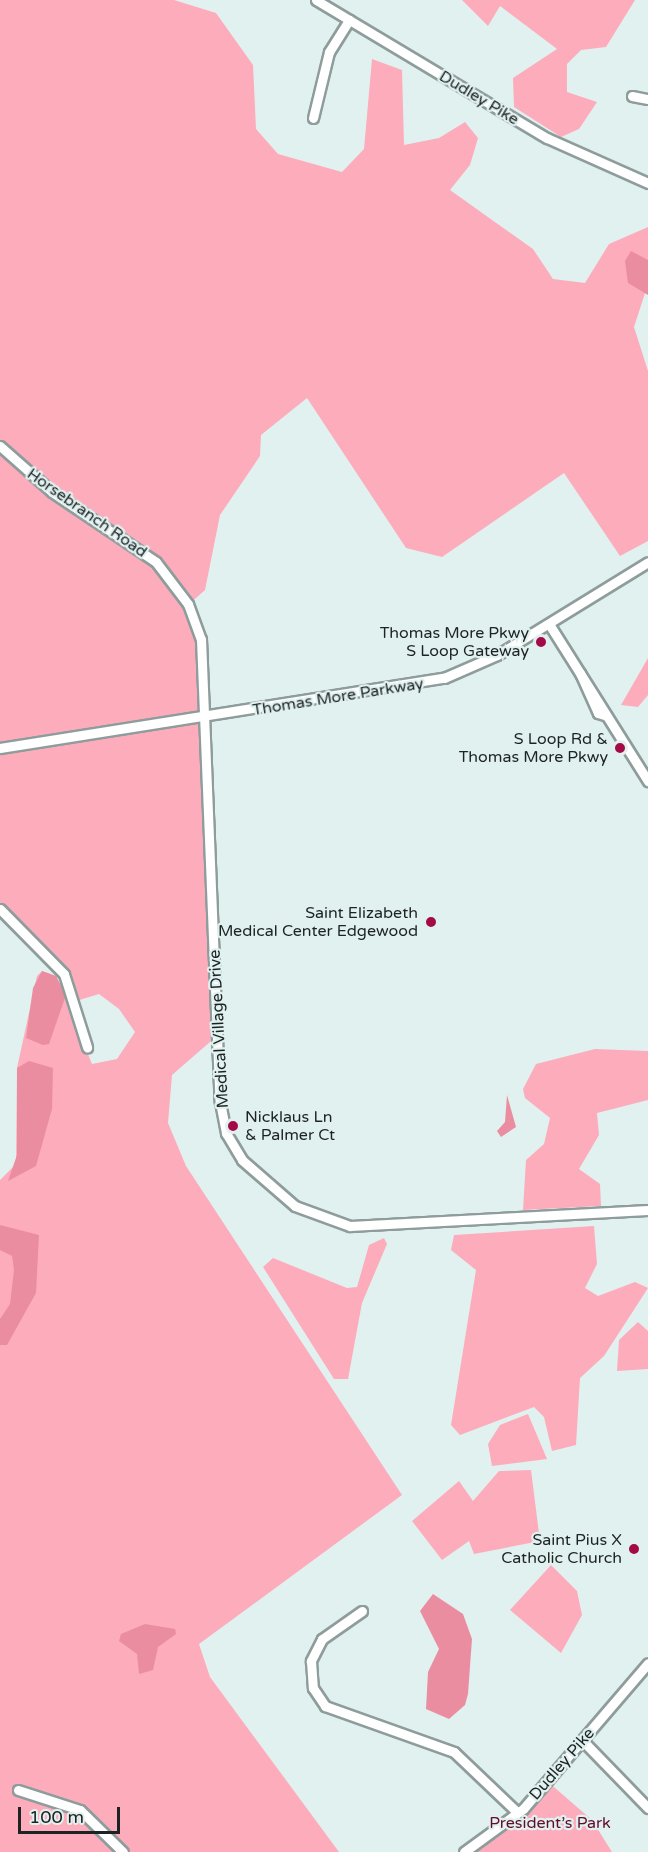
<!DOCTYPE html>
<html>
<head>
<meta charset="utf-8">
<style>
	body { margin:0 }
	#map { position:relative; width:648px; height:1852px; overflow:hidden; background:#e1f1f0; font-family:"Varela Round",sans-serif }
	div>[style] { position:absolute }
	.green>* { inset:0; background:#fdacbb }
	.water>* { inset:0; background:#eb8da0 }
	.roads { filter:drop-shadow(2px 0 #8e9d9c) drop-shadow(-2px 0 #8e9d9c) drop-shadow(0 2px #8e9d9c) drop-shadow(0 -2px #8e9d9c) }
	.minor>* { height:9px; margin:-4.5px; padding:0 4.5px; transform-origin:4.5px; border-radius:4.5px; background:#fff }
	.dots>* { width:16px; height:16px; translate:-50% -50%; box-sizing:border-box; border:3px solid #e1f1f0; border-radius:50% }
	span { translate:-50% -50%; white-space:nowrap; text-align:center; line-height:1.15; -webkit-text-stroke:4.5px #e1f1f0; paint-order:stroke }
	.street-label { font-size:16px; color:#1d2323 }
	.poi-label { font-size:16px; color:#1d2323 }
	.right { translate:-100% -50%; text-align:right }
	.left { translate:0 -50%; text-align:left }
	.park-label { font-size:16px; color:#610c29 }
	.scale { position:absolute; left:18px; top:1807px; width:102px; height:27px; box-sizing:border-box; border:3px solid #1d2323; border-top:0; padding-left:8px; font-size:18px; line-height:21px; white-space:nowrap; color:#1d2323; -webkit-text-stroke:4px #e1f1f0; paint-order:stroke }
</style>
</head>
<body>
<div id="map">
	<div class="green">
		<i style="clip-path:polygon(0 0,174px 0,216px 13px,253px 65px,256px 129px,278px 154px,342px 172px,364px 149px,372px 59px,402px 70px,404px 145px,439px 138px,465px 122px,478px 138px,470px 165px,450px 190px,533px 249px,553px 279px,585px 283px,609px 244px,648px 227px,648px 284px,634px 327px,648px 371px,648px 541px,620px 556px,564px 473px,442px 557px,406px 548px,307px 398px,261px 435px,260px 456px,220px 515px,205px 590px,188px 605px,201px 639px,218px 1035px,172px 1075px,168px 1123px,186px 1166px,402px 1495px,199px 1644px,210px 1677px,339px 1852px,0 1852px,0 1180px,16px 1164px,17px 1068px,37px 976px,42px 971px,56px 976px,92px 1064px,117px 1059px,135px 1032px,119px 1009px,99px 994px,73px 1002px,69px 986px,0 909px)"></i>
		<i style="clip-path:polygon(462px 0,635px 0,606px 47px,581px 50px,567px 64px,567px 92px,597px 102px,579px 129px,561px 137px,514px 107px,513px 78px,557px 49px,500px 6px,488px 26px)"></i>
		<i style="clip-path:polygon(648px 658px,648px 695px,638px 707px,621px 705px)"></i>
		<i style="clip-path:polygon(595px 1049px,648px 1051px,648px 1100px,597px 1113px,599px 1135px,579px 1169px,600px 1184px,601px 1206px,523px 1210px,526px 1160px,544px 1144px,550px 1118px,525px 1098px,523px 1089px,536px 1064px)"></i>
		<i style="clip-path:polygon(594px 1226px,597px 1264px,585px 1288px,598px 1296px,635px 1282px,648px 1288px,604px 1356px,580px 1378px,576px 1445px,552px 1451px,544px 1417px,534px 1407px,460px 1435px,451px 1425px,476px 1270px,451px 1250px,454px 1235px)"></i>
		<i style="clip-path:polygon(384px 1238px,387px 1244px,362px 1303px,348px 1379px,334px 1379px,263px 1267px,273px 1258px,347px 1288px,357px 1287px,369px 1245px)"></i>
		<i style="clip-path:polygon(638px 1322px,648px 1331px,648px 1369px,617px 1371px,619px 1340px)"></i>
		<i style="clip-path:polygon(528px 1414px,547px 1459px,492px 1466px,488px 1444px,500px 1425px)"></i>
		<i style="clip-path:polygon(531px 1470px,540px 1541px,474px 1554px,469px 1541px,442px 1560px,412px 1521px,459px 1481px,473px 1501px,499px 1471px)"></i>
		<i style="clip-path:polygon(551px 1565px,577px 1591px,582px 1615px,561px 1653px,510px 1610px)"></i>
		<i style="clip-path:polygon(547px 1781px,592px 1820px,612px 1852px,464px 1852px,500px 1828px)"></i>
	</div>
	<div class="water">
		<i style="clip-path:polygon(631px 251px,648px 260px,648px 295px,628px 283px,625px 261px)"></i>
		<i style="clip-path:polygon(42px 971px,56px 976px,66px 995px,49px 1044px,43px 1045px,26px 1038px,33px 988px)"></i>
		<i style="clip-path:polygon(29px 1061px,53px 1068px,52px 1109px,36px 1166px,8px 1181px,17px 1155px,17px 1068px)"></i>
		<i style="clip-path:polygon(507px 1095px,516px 1127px,501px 1137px,497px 1131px,505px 1122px)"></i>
		<i style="clip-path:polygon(0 1225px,39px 1235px,36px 1293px,7px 1345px,0 1345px,0 1319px,10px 1304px,14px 1270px,12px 1256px,0 1250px)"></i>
		<i style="clip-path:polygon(433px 1594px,463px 1614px,472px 1639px,468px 1694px,465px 1705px,449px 1719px,426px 1709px,428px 1672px,439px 1649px,420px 1611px)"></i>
		<i style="clip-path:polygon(145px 1624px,175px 1629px,176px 1634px,158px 1647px,153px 1670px,139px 1674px,137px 1654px,119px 1641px,121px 1634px)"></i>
	</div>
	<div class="roads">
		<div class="minor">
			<i style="left:316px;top:0;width:269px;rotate:30.9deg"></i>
			<i style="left:547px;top:138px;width:111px;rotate:24deg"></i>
			<i style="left:632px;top:96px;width:16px;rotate:11deg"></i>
			<i style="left:313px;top:118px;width:68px;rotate:-76.4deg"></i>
			<i style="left:329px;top:52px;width:38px;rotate:-58deg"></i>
			<i style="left:0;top:446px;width:69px;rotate:41.5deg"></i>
			<i style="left:52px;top:492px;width:125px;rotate:33.9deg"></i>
			<i style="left:156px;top:562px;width:53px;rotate:52.7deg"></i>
			<i style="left:188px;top:604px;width:37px;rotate:70deg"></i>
			<i style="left:201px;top:639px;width:463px;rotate:87.7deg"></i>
			<i style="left:220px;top:1102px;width:32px;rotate:79deg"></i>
			<i style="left:226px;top:1133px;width:31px;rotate:59deg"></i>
			<i style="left:242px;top:1160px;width:70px;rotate:41deg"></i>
			<i style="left:295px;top:1206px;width:59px;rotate:20deg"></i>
			<i style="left:350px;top:1226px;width:298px;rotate:-3.1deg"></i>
			<i style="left:549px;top:624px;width:186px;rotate:57.8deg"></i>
			<i style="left:580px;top:673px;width:44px;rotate:65.8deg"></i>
			<i style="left:598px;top:713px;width:9px;rotate:18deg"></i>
			<i style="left:0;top:748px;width:449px;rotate:-9deg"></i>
			<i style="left:444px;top:678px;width:58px;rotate:-23.5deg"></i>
			<i style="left:497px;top:655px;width:177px;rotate:-31.6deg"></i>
			<i style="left:0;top:909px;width:91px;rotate:45.4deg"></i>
			<i style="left:64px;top:974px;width:77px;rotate:72.5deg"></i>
			<i style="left:362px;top:1611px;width:49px;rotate:145deg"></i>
			<i style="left:322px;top:1639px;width:25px;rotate:117deg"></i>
			<i style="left:311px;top:1661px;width:27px;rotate:86deg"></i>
			<i style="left:313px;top:1688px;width:22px;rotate:56deg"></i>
			<i style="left:325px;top:1706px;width:137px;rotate:19.6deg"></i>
			<i style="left:454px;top:1752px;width:88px;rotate:43.6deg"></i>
			<i style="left:582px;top:1740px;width:95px;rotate:45.9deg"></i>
			<i style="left:18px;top:1790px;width:65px;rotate:17.9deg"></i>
			<i style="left:80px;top:1810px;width:60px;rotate:44.3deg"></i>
			<i style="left:464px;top:1852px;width:73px;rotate:-36.1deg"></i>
			<i style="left:523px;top:1809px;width:192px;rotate:-49.4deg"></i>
		</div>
	</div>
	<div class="dots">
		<i style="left:541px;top:642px;background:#a30b47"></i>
		<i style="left:620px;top:748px;background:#a30b47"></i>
		<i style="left:431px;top:922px;background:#a30b47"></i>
		<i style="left:233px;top:1126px;background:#a30b47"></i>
		<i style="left:634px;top:1549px;background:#a30b47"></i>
	</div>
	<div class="street-label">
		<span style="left:479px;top:98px;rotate:31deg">Dudley Pike</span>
		<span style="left:87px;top:513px;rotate:35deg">Horsebranch Road</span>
		<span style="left:338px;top:697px;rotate:-9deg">Thomas More Parkway</span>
		<span style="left:219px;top:1029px;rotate:-93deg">Medical Village Drive</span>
		<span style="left:562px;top:1764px;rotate:-49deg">Dudley Pike</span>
	</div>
	<div class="poi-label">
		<span class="right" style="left:529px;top:642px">Thomas More Pkwy<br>S Loop Gateway</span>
		<span class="right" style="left:608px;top:748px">S Loop Rd &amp;<br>Thomas More Pkwy</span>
		<span class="right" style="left:418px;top:922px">Saint Elizabeth<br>Medical Center Edgewood</span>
		<span class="left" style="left:245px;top:1126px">Nicklaus Ln<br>&amp; Palmer Ct</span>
		<span class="right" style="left:622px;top:1549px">Saint Pius X<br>Catholic Church</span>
	</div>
	<div class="park-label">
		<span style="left:550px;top:1823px">President’s Park</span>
	</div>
	<div class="scale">100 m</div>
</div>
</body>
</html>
